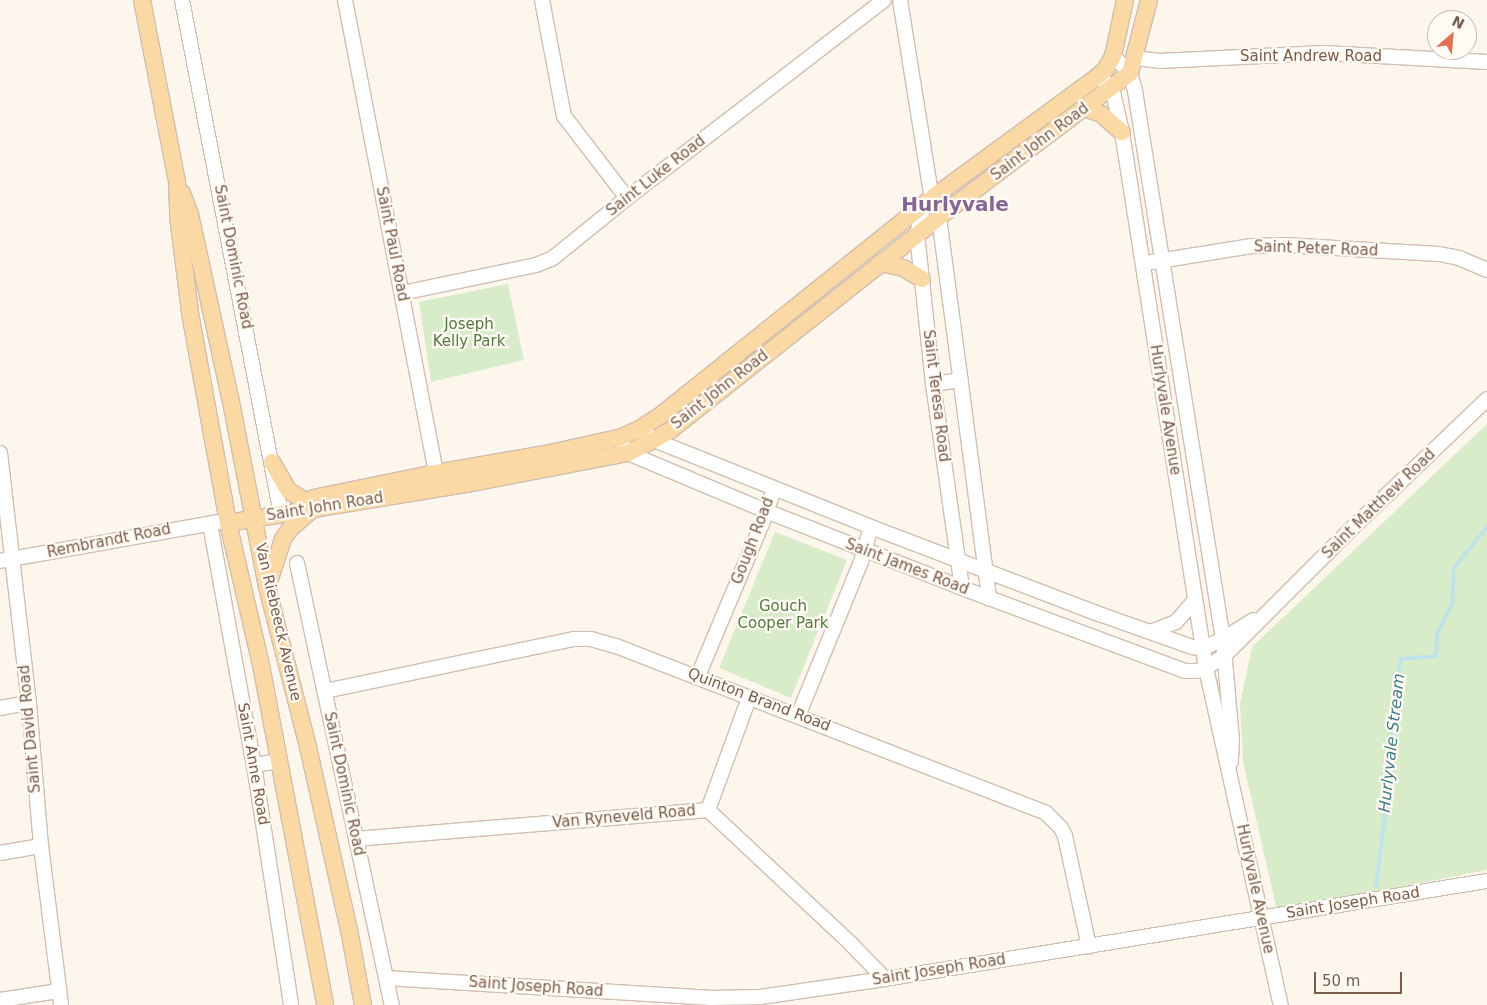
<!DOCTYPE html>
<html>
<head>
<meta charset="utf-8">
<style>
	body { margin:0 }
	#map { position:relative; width:1487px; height:1005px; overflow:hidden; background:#fdf6ec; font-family:"DejaVu Sans",sans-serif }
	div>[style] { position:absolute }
	.green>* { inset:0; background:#d8ecc9 }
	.stream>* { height:4px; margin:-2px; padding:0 2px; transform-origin:2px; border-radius:2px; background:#bfe3e8 }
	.roads { filter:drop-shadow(1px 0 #d1beb0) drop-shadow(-1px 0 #d1beb0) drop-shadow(0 1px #d1beb0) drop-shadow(0 -1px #d1beb0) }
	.minor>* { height:14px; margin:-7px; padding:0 7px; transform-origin:7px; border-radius:7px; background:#fff }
	.major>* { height:16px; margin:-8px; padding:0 8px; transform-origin:8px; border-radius:8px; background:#fbd9a5 }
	span { translate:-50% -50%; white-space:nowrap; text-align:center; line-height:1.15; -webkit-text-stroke:4.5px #fffaf3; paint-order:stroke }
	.street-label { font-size:15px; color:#7a5c4d }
	.park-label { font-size:15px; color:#537a41 }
	.water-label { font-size:16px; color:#437c86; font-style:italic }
	.district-label { font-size:20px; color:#846695; font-weight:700 }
	.north { position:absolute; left:1427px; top:10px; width:50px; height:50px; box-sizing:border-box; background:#fffaf3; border:1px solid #cabbb1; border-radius:50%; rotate:27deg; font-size:14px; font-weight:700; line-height:20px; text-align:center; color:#7a5c4d }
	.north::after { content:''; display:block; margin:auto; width:18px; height:22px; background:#e76f51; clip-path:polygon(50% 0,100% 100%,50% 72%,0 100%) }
	.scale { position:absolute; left:1314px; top:972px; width:88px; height:22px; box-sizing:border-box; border:2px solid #7a5c4d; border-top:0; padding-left:6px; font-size:15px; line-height:18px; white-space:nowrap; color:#7a5c4d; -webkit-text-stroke:4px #fffaf3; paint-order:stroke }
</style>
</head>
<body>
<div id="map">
	<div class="green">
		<i style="clip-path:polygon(508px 284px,524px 360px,431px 382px,419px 302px)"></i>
		<i style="clip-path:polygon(1487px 424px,1487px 870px,1277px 911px,1243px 761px,1240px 704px,1252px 647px)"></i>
		<i style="clip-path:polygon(775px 532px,847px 560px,791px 698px,719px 668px)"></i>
	</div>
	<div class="stream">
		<i style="left:1376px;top:886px;width:111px;rotate:-82.7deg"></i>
		<i style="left:1390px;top:776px;width:89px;rotate:-86.8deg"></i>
		<i style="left:1395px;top:687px;width:29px;rotate:-78deg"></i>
		<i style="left:1401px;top:659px;width:35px;rotate:-5deg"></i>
		<i style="left:1436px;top:656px;width:22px;rotate:-87deg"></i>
		<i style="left:1437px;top:634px;width:33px;rotate:-63deg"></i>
		<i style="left:1452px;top:605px;width:37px;rotate:-87deg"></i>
		<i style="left:1454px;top:568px;width:53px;rotate:-51.2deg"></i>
	</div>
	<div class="roads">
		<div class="minor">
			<i style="left:182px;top:0;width:523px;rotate:79.1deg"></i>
			<i style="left:345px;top:0;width:492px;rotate:79.1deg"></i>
			<i style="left:542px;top:0;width:118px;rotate:79.3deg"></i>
			<i style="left:564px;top:116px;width:103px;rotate:52.5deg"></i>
			<i style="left:900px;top:0;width:202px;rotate:80.9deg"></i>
			<i style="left:1113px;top:56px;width:24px;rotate:45deg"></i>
			<i style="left:1130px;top:73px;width:19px;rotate:74deg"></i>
			<i style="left:1135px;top:91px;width:555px;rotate:80.88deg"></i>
			<i style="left:1223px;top:639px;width:101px;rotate:84.9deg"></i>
			<i style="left:1232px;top:740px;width:22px;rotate:93deg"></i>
			<i style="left:1135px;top:58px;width:24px;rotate:7deg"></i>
			<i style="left:1159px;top:61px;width:165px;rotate:-2.8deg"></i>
			<i style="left:1324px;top:53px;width:163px;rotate:3.2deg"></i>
			<i style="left:1104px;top:81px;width:11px;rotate:41deg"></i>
			<i style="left:1112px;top:88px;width:45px;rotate:77.2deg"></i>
			<i style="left:1122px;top:132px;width:543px;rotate:81.09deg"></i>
			<i style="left:1206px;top:668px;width:345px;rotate:77.5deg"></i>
			<i style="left:942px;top:192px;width:25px;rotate:97deg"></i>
			<i style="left:939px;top:217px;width:385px;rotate:82.5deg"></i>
			<i style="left:924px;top:204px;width:31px;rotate:103deg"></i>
			<i style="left:917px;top:234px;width:151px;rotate:83.9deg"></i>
			<i style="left:933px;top:384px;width:206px;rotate:81.9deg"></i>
			<i style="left:1152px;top:262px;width:101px;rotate:-9.1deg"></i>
			<i style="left:1252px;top:246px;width:32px;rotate:-2deg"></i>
			<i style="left:1284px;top:245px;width:155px;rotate:3.3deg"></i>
			<i style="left:1439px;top:254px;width:20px;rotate:11deg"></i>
			<i style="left:1459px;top:258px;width:30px;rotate:23deg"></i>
			<i style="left:402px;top:293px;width:137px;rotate:-11.8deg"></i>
			<i style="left:536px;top:265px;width:18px;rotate:-22deg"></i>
			<i style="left:553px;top:258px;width:95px;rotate:-39deg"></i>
			<i style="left:627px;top:198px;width:324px;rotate:-37.6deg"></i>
			<i style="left:933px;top:384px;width:28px;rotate:-8deg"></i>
			<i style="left:647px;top:434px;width:9px;rotate:41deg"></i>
			<i style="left:654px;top:440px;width:234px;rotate:21.8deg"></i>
			<i style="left:871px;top:527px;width:247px;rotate:20.9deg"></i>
			<i style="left:1102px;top:615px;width:96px;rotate:19.6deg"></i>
			<i style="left:1192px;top:647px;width:11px;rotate:5deg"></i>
			<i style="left:624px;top:447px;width:7px;rotate:56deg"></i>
			<i style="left:628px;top:453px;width:150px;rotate:22.8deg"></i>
			<i style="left:766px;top:511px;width:211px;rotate:21.4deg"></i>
			<i style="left:962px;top:588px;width:238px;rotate:20.4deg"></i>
			<i style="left:1185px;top:671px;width:12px"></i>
			<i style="left:1197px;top:671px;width:9px;rotate:-18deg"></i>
			<i style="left:1206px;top:668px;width:23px;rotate:-34deg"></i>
			<i style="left:1225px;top:655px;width:174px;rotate:-45deg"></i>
			<i style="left:1348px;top:532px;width:192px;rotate:-43.7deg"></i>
			<i style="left:0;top:453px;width:252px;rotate:83.4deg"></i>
			<i style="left:29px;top:703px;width:144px;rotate:85.2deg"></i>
			<i style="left:41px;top:846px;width:160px;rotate:82.8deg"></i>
			<i style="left:210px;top:524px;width:245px;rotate:79.7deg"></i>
			<i style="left:254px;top:765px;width:243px;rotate:81.2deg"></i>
			<i style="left:0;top:561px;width:221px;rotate:-10.1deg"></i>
			<i style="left:297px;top:563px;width:452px;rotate:77.9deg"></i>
			<i style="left:1150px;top:632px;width:28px;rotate:-21deg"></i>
			<i style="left:1176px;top:622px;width:28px;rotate:-49deg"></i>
			<i style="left:1203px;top:648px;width:22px;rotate:-24deg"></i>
			<i style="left:1223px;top:639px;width:36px;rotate:-32deg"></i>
			<i style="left:698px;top:676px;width:165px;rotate:-67.2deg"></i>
			<i style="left:762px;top:524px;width:37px;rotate:-71deg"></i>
			<i style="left:325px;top:691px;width:253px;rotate:-11.8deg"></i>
			<i style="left:573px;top:639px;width:18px"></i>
			<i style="left:591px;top:639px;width:26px;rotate:16deg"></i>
			<i style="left:616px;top:646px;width:461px;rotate:21.2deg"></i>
			<i style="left:1046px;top:813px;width:21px;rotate:45deg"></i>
			<i style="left:1061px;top:828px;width:9px;rotate:63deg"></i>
			<i style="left:1065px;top:836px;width:113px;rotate:77.7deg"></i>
			<i style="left:0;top:708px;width:29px;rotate:-10deg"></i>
			<i style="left:798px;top:716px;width:166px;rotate:-67.8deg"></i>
			<i style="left:861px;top:562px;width:36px;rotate:-74deg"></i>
			<i style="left:254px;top:765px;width:25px;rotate:-9deg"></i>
			<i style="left:708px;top:810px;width:119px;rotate:-69.9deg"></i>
			<i style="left:356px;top:839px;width:353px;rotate:-4.7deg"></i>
			<i style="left:708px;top:810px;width:196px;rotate:43.1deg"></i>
			<i style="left:851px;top:944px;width:49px;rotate:45.8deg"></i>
			<i style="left:0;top:853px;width:42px;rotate:-9.7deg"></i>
			<i style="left:386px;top:978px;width:324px;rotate:3.5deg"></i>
			<i style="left:709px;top:998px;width:51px;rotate:-1.1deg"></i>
			<i style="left:760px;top:997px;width:126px;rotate:-8.2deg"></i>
			<i style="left:885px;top:979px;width:610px;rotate:-9.25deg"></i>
			<i style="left:0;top:1000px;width:60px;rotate:-8.7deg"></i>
		</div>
		<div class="major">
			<i style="left:142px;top:0;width:184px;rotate:79.1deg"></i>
			<i style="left:177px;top:181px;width:35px;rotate:88deg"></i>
			<i style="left:178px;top:216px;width:98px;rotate:82.9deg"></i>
			<i style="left:190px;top:313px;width:213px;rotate:79.7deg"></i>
			<i style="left:228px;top:523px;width:146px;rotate:76.9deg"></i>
			<i style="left:261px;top:665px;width:346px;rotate:79.3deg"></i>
			<i style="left:1084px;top:108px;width:18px;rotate:19deg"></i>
			<i style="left:1101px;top:114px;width:28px;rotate:41deg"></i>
			<i style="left:182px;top:193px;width:22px;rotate:69deg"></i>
			<i style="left:190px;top:214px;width:198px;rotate:77.7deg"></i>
			<i style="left:232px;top:407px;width:183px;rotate:79deg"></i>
			<i style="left:267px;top:587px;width:165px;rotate:75.6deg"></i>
			<i style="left:308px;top:747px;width:193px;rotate:77.4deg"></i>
			<i style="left:350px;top:935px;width:71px;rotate:79.5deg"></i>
			<i style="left:880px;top:263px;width:24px;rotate:12deg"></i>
			<i style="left:903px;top:268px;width:22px;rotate:30deg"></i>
			<i style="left:272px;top:462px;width:34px;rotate:60deg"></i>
			<i style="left:289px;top:491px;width:17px;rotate:31deg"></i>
			<i style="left:313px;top:498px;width:126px;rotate:-11.5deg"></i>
			<i style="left:436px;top:473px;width:111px;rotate:-9.9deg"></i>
			<i style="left:545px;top:454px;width:76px;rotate:-12.2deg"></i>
			<i style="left:619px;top:438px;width:24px;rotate:-24deg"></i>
			<i style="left:641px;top:428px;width:24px;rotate:-33deg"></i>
			<i style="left:661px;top:415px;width:337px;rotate:-38.7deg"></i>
			<i style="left:924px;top:204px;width:216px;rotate:-36.3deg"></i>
			<i style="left:1098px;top:76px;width:9px;rotate:-41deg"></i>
			<i style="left:1105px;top:70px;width:16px;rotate:-60deg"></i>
			<i style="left:1113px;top:56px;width:57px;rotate:-77.9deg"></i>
			<i style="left:228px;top:523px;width:242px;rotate:-9.3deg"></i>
			<i style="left:467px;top:484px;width:164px;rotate:-10.9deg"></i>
			<i style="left:628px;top:453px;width:29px;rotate:-27deg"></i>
			<i style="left:654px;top:440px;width:21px;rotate:-31deg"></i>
			<i style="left:672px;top:429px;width:341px;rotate:-38.4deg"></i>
			<i style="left:939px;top:217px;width:239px;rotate:-37deg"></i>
			<i style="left:1130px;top:73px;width:75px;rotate:-75.4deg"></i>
			<i style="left:268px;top:585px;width:48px;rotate:-71.9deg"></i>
			<i style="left:283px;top:539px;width:12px;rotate:-55deg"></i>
			<i style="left:290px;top:529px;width:32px;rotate:-41deg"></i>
		</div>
	</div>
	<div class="street-label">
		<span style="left:1311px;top:57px">Saint Andrew Road</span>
		<span style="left:1040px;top:142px;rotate:-37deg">Saint John Road</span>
		<span style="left:656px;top:176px;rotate:-38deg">Saint Luke Road</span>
		<span style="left:392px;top:244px;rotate:79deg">Saint Paul Road</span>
		<span style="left:1316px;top:249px;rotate:2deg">Saint Peter Road</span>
		<span style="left:233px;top:257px;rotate:79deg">Saint Dominic Road</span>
		<span style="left:720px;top:390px;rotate:-38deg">Saint John Road</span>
		<span style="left:936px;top:396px;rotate:83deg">Saint Teresa Road</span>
		<span style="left:1165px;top:410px;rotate:81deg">Hurlyvale Avenue</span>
		<span style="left:1379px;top:504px;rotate:-44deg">Saint Matthew Road</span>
		<span style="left:325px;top:507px;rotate:-9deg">Saint John Road</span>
		<span style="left:109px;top:541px;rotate:-11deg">Rembrandt Road</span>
		<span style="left:753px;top:541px;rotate:-69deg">Gough Road</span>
		<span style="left:907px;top:567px;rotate:21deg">Saint James Road</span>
		<span style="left:278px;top:622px;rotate:77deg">Van Riebeeck Avenue</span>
		<span style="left:759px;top:700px;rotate:21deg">Quinton Brand Road</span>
		<span style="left:30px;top:729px;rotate:-95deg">Saint David Road</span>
		<span style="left:253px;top:764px;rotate:80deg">Saint Anne Road</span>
		<span style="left:344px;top:784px;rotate:78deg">Saint Dominic Road</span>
		<span style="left:624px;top:817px;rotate:-5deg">Van Ryneveld Road</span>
		<span style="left:1255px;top:889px;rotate:78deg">Hurlyvale Avenue</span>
		<span style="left:1353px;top:903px;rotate:-9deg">Saint Joseph Road</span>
		<span style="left:939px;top:970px;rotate:-9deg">Saint Joseph Road</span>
		<span style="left:536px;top:987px;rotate:4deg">Saint Joseph Road</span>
	</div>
	<div class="park-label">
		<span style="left:469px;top:333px">Joseph<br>Kelly Park</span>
		<span style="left:783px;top:615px">Gouch<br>Cooper Park</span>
	</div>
	<div class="water-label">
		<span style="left:1392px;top:743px;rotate:-84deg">Hurlyvale Stream</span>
	</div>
	<div class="district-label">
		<span style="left:955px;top:204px">Hurlyvale</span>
	</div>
	<div class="north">N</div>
	<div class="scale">50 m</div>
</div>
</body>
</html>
